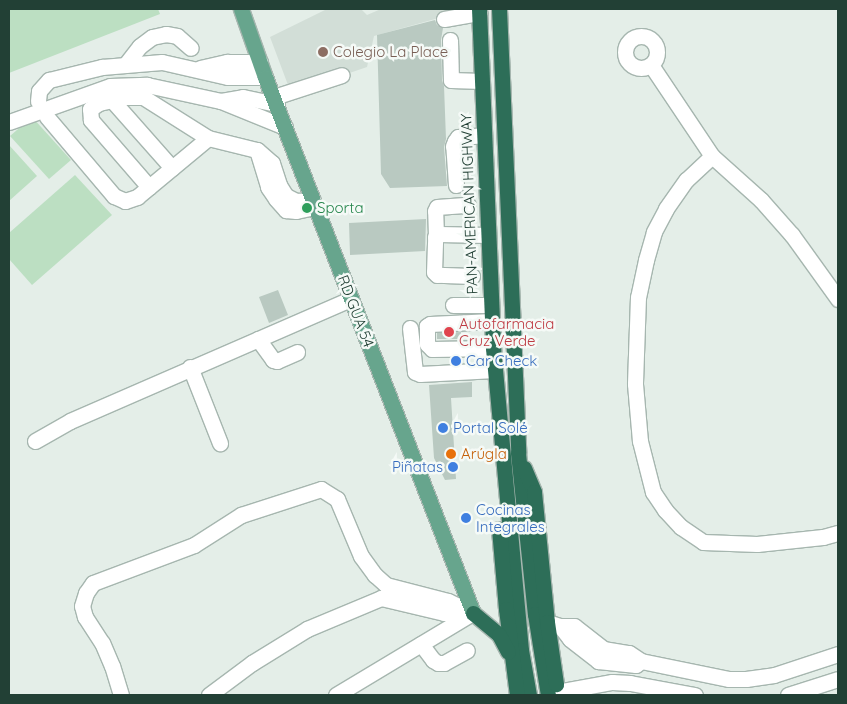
<!DOCTYPE html>
<html>
<head>
<meta charset="utf-8">
<style>
	body { margin:0 }
	#map { position:relative; width:847px; height:704px; overflow:hidden; background:#e4eee8; font-family:Quicksand,sans-serif }
	div>[style] { position:absolute }
	.built>* { inset:0; background:#d2ded7 }
	.green>* { inset:0; background:#bcdfc2 }
	.building>* { inset:0; background:#b9c9c1 }
	.roads { filter:drop-shadow(1px 0 #a6b6af) drop-shadow(-1px 0 #a6b6af) drop-shadow(0 1px #a6b6af) drop-shadow(0 -1px #a6b6af) }
	.minor>* { height:15px; margin:-7.5px; padding:0 7.5px; transform-origin:7.5px; border-radius:7.5px; background:#fff }
	.minor>.ring { margin:-7.5px; padding:0; box-sizing:content-box; background:none; border:15px solid #fff; border-radius:50% }
	.major>* { height:15px; margin:-7.5px; padding:0 7.5px; transform-origin:7.5px; border-radius:7.5px; background:#67a58d }
	.highway>* { height:15px; margin:-7.5px; padding:0 7.5px; transform-origin:7.5px; border-radius:7.5px; background:#2d6e58 }
	.dots>* { width:14px; height:14px; translate:-50% -50%; box-sizing:border-box; border:2px solid #f5faf7; border-radius:50% }
	span { translate:-50% -50%; white-space:nowrap; text-align:center; line-height:1.15; -webkit-text-stroke:5px #f5faf7; paint-order:stroke }
	.education-label { font-size:15px; color:#785e54 }
	.left { translate:0 -50%; text-align:left }
	.street-label { font-size:15px; color:#224035 }
	.leisure-label { font-size:15px; color:#27864d }
	.health-label { font-size:15px; color:#be3a42 }
	.shop-label { font-size:15px; color:#366cbe }
	.right { translate:-100% -50%; text-align:right }
	.food-label { font-size:15px; color:#c56008 }
	.frame { position:absolute; inset:0; border:10px solid #224035; pointer-events:none }
</style>
</head>
<body>
<div id="map">
	<div class="built">
		<i style="clip-path:polygon(327px 9px,361px 9px,367px 15px,381px 9px,471px 9px,374px 36px,367px 67px,291px 93px,270px 37px)"></i>
	</div>
	<div class="green">
		<i style="clip-path:polygon(9px 9px,158px 9px,160px 14px,9px 73px)"></i>
		<i style="clip-path:polygon(32px 117px,71px 160px,49px 179px,10px 136px)"></i>
		<i style="clip-path:polygon(9px 145px,37px 176px,9px 201px)"></i>
		<i style="clip-path:polygon(75px 175px,112px 215px,32px 285px,9px 259px,9px 233px)"></i>
	</div>
	<div class="building">
		<i style="clip-path:polygon(435px 20px,437px 25px,443px 28px,441px 40px,442px 80px,444px 86px,446px 139px,444px 147px,447px 186px,390px 188px,381px 174px,377px 35px)"></i>
		<i style="clip-path:polygon(426px 219px,425px 251px,350px 255px,349px 223px)"></i>
		<i style="clip-path:polygon(278px 290px,288px 315px,269px 323px,259px 297px)"></i>
		<i style="clip-path:polygon(461px 332px,461px 339px,437px 339px,437px 333px)"></i>
		<i style="clip-path:polygon(472px 382px,472px 397px,451px 398px,456px 479px,445px 480px,434px 458px,429px 385px)"></i>
	</div>
	<div class="roads">
		<div class="minor">
			<i style="left:444px;top:19px;width:36px;rotate:-10deg"></i>
			<i class="ring" style="left:625px;top:36px;width:17px;height:17px"></i>
			<i style="left:450px;top:40px;width:40px;rotate:88.6deg"></i>
			<i style="left:451px;top:80px;width:31px;rotate:2deg"></i>
			<i style="left:125px;top:65px;width:24px;rotate:-52deg"></i>
			<i style="left:140px;top:46px;width:15px;rotate:-37deg"></i>
			<i style="left:152px;top:37px;width:14px;rotate:-12deg"></i>
			<i style="left:166px;top:34px;width:11px;rotate:10deg"></i>
			<i style="left:177px;top:36px;width:18px;rotate:41deg"></i>
			<i style="left:651px;top:65px;width:110px;rotate:56.2deg"></i>
			<i style="left:712px;top:156px;width:66px;rotate:41.9deg"></i>
			<i style="left:761px;top:200px;width:47px;rotate:48.5deg"></i>
			<i style="left:792px;top:235px;width:79px;rotate:54.3deg"></i>
			<i style="left:200px;top:68px;width:28px;rotate:-13deg"></i>
			<i style="left:227px;top:62px;width:33px"></i>
			<i style="left:274px;top:97px;width:71px;rotate:-17.9deg"></i>
			<i style="left:111px;top:99px;width:92px;rotate:48.5deg"></i>
			<i style="left:38px;top:101px;width:10px;rotate:-84deg"></i>
			<i style="left:39px;top:91px;width:15px;rotate:-48deg"></i>
			<i style="left:49px;top:80px;width:55px;rotate:-13.8deg"></i>
			<i style="left:102px;top:67px;width:60px;rotate:-4.8deg"></i>
			<i style="left:162px;top:62px;width:68px;rotate:12.8deg"></i>
			<i style="left:228px;top:77px;width:37px"></i>
			<i style="left:221px;top:101px;width:22px;rotate:-10deg"></i>
			<i style="left:243px;top:97px;width:35px;rotate:12deg"></i>
			<i style="left:47px;top:117px;width:104px;rotate:49.7deg"></i>
			<i style="left:114px;top:196px;width:12px;rotate:24deg"></i>
			<i style="left:125px;top:201px;width:13px;rotate:-18deg"></i>
			<i style="left:137px;top:197px;width:92px;rotate:-39.7deg"></i>
			<i style="left:9px;top:122px;width:107px;rotate:-19.6deg"></i>
			<i style="left:110px;top:86px;width:37px;rotate:-2deg"></i>
			<i style="left:147px;top:85px;width:76px;rotate:12.2deg"></i>
			<i style="left:221px;top:101px;width:69px;rotate:22.1deg"></i>
			<i style="left:257px;top:150px;width:39px;rotate:73deg"></i>
			<i style="left:268px;top:187px;width:14px;rotate:56deg"></i>
			<i style="left:276px;top:199px;width:15px;rotate:48deg"></i>
			<i style="left:286px;top:210px;width:10px;rotate:6deg"></i>
			<i style="left:296px;top:211px;width:13px;rotate:-13deg"></i>
			<i style="left:712px;top:156px;width:35px;rotate:137deg"></i>
			<i style="left:686px;top:180px;width:35px;rotate:125deg"></i>
			<i style="left:666px;top:209px;width:26px;rotate:118deg"></i>
			<i style="left:654px;top:232px;width:29px;rotate:106deg"></i>
			<i style="left:646px;top:260px;width:38px;rotate:102deg"></i>
			<i style="left:638px;top:297px;width:87px;rotate:92deg"></i>
			<i style="left:635px;top:384px;width:57px;rotate:85deg"></i>
			<i style="left:640px;top:441px;width:53px;rotate:75.7deg"></i>
			<i style="left:653px;top:492px;width:22px;rotate:56deg"></i>
			<i style="left:665px;top:510px;width:23px;rotate:47deg"></i>
			<i style="left:681px;top:527px;width:27px;rotate:34deg"></i>
			<i style="left:703px;top:542px;width:54px;rotate:2.1deg"></i>
			<i style="left:757px;top:544px;width:66px;rotate:-6.1deg"></i>
			<i style="left:823px;top:537px;width:16px;rotate:-15deg"></i>
			<i style="left:456px;top:185px;width:39px;rotate:-94deg"></i>
			<i style="left:453px;top:146px;width:5px;rotate:-68deg"></i>
			<i style="left:455px;top:141px;width:5px;rotate:-53deg"></i>
			<i style="left:458px;top:137px;width:26px;rotate:-4deg"></i>
			<i style="left:149px;top:187px;width:89px;rotate:-130.9deg"></i>
			<i style="left:91px;top:120px;width:11px;rotate:-95deg"></i>
			<i style="left:90px;top:109px;width:11px;rotate:-34deg"></i>
			<i style="left:99px;top:103px;width:26px;rotate:-13deg"></i>
			<i style="left:124px;top:97px;width:19px"></i>
			<i style="left:143px;top:97px;width:77px;rotate:32.2deg"></i>
			<i style="left:208px;top:138px;width:50px;rotate:13.8deg"></i>
			<i style="left:257px;top:150px;width:20px;rotate:41deg"></i>
			<i style="left:272px;top:163px;width:23px;rotate:72deg"></i>
			<i style="left:279px;top:185px;width:13px;rotate:58deg"></i>
			<i style="left:286px;top:196px;width:11px;rotate:27deg"></i>
			<i style="left:296px;top:201px;width:17px;rotate:-3deg"></i>
			<i style="left:436px;top:235px;width:24px;rotate:-92deg"></i>
			<i style="left:435px;top:211px;width:4px;rotate:-63deg"></i>
			<i style="left:437px;top:207px;width:31px;rotate:-4deg"></i>
			<i style="left:472px;top:276px;width:35px;rotate:-178deg"></i>
			<i style="left:437px;top:275px;width:4px;rotate:-135deg"></i>
			<i style="left:434px;top:272px;width:35px;rotate:-88deg"></i>
			<i style="left:435px;top:237px;width:5px;rotate:-37deg"></i>
			<i style="left:439px;top:234px;width:49px;rotate:1.2deg"></i>
			<i style="left:453px;top:305px;width:38px"></i>
			<i style="left:492px;top:321px;width:62px;rotate:177.2deg"></i>
			<i style="left:430px;top:324px;width:4px;rotate:146deg"></i>
			<i style="left:427px;top:326px;width:18px;rotate:90deg"></i>
			<i style="left:427px;top:344px;width:7px;rotate:45deg"></i>
			<i style="left:432px;top:349px;width:61px;rotate:-0.9deg"></i>
			<i style="left:410px;top:328px;width:44px;rotate:83.5deg"></i>
			<i style="left:415px;top:372px;width:5px;rotate:22deg"></i>
			<i style="left:420px;top:374px;width:75px;rotate:-3.1deg"></i>
			<i style="left:258px;top:339px;width:26px;rotate:54deg"></i>
			<i style="left:273px;top:360px;width:4px;rotate:14deg"></i>
			<i style="left:277px;top:361px;width:22px;rotate:-24deg"></i>
			<i style="left:190px;top:367px;width:82px;rotate:68.5deg"></i>
			<i style="left:35px;top:441px;width:40px;rotate:-29.7deg"></i>
			<i style="left:70px;top:421px;width:306px;rotate:-23.5deg"></i>
			<i style="left:547px;top:622px;width:14px;rotate:17deg"></i>
			<i style="left:560px;top:626px;width:14px"></i>
			<i style="left:574px;top:626px;width:37px;rotate:38deg"></i>
			<i style="left:603px;top:649px;width:26px;rotate:9deg"></i>
			<i style="left:629px;top:653px;width:14px;rotate:34deg"></i>
			<i style="left:641px;top:661px;width:90px;rotate:11.6deg"></i>
			<i style="left:729px;top:679px;width:17px"></i>
			<i style="left:746px;top:679px;width:28px;rotate:-8deg"></i>
			<i style="left:774px;top:675px;width:67px;rotate:-18.2deg"></i>
			<i style="left:560px;top:626px;width:16px;rotate:52deg"></i>
			<i style="left:570px;top:639px;width:36px;rotate:38deg"></i>
			<i style="left:598px;top:661px;width:38px;rotate:6deg"></i>
			<i style="left:636px;top:665px;width:6px;rotate:-39deg"></i>
			<i style="left:421px;top:644px;width:20px;rotate:53deg"></i>
			<i style="left:433px;top:660px;width:6px;rotate:31deg"></i>
			<i style="left:438px;top:663px;width:6px"></i>
			<i style="left:444px;top:663px;width:26px;rotate:-29deg"></i>
			<i style="left:557px;top:692px;width:56px;rotate:-10.3deg"></i>
			<i style="left:612px;top:682px;width:18px;rotate:3deg"></i>
			<i style="left:630px;top:683px;width:66px;rotate:10.5deg"></i>
			<i style="left:121px;top:695px;width:30px;rotate:-107deg"></i>
			<i style="left:112px;top:666px;width:25px;rotate:-113deg"></i>
			<i style="left:102px;top:643px;width:31px;rotate:-123deg"></i>
			<i style="left:85px;top:617px;width:11px;rotate:-105deg"></i>
			<i style="left:82px;top:606px;width:14px;rotate:-73deg"></i>
			<i style="left:86px;top:593px;width:12px;rotate:-55deg"></i>
			<i style="left:93px;top:583px;width:108px;rotate:-20.6deg"></i>
			<i style="left:194px;top:545px;width:56px;rotate:-32.6deg"></i>
			<i style="left:241px;top:515px;width:84px;rotate:-18deg"></i>
			<i style="left:321px;top:489px;width:19px;rotate:32deg"></i>
			<i style="left:337px;top:499px;width:62px;rotate:67.2deg"></i>
			<i style="left:361px;top:556px;width:24px;rotate:54deg"></i>
			<i style="left:375px;top:575px;width:15px;rotate:42deg"></i>
			<i style="left:386px;top:585px;width:64px;rotate:14.5deg"></i>
			<i style="left:448px;top:601px;width:28px;rotate:26deg"></i>
			<i style="left:209px;top:695px;width:54px;rotate:-36.7deg"></i>
			<i style="left:252px;top:663px;width:65px;rotate:-31.7deg"></i>
			<i style="left:307px;top:629px;width:80px;rotate:-22.7deg"></i>
			<i style="left:381px;top:598px;width:65px;rotate:13.4deg"></i>
			<i style="left:444px;top:613px;width:29px"></i>
			<i style="left:336px;top:695px;width:155px;rotate:-31deg"></i>
			<i style="left:788px;top:695px;width:52px;rotate:-17.7deg"></i>
		</div>
		<div class="major">
			<i style="left:241px;top:9px;width:72px;rotate:70.6deg"></i>
			<i style="left:265px;top:77px;width:575px;rotate:68.79deg"></i>
		</div>
		<div class="highway">
			<i style="left:479px;top:9px;width:339px;rotate:87.6deg"></i>
			<i style="left:493px;top:348px;width:303px;rotate:84.7deg"></i>
			<i style="left:521px;top:650px;width:46px;rotate:79.9deg"></i>
			<i style="left:499px;top:9px;width:444px;rotate:87.5deg"></i>
			<i style="left:518px;top:453px;width:162px;rotate:84deg"></i>
			<i style="left:535px;top:614px;width:82px;rotate:80.9deg"></i>
			<i style="left:524px;top:468px;width:26px;rotate:67deg"></i>
			<i style="left:534px;top:492px;width:131px;rotate:84.3deg"></i>
			<i style="left:547px;top:622px;width:63px;rotate:81.7deg"></i>
			<i style="left:499px;top:529px;width:80px;rotate:85deg"></i>
			<i style="left:506px;top:609px;width:87px;rotate:82.7deg"></i>
			<i style="left:473px;top:613px;width:34px;rotate:40deg"></i>
			<i style="left:499px;top:635px;width:19px;rotate:62deg"></i>
		</div>
	</div>
	<div class="dots">
		<i style="left:323px;top:52px;background:#8d6e63"></i>
		<i style="left:307px;top:208px;background:#2e9e5b"></i>
		<i style="left:449px;top:332px;background:#e0444e"></i>
		<i style="left:456px;top:361px;background:#3f7fe0"></i>
		<i style="left:443px;top:428px;background:#3f7fe0"></i>
		<i style="left:451px;top:454px;background:#e8710a"></i>
		<i style="left:453px;top:467px;background:#3f7fe0"></i>
		<i style="left:466px;top:518px;background:#3f7fe0"></i>
	</div>
	<div class="education-label">
		<span class="left" style="left:333px;top:52px">Colegio La Place</span>
	</div>
	<div class="street-label">
		<span style="left:469px;top:204px;rotate:-92deg">PAN-AMERICAN HIGHWAY</span>
		<span style="left:356px;top:311px;rotate:69deg">RD GUA 54</span>
	</div>
	<div class="leisure-label">
		<span class="left" style="left:317px;top:208px">Sporta</span>
	</div>
	<div class="health-label">
		<span class="left" style="left:459px;top:332px">Autofarmacia<br>Cruz Verde</span>
	</div>
	<div class="shop-label">
		<span class="left" style="left:466px;top:361px">Car Check</span>
		<span class="left" style="left:453px;top:428px">Portal Solé</span>
		<span class="right" style="left:443px;top:467px">Piñatas</span>
		<span class="left" style="left:476px;top:518px">Cocinas<br>Integrales</span>
	</div>
	<div class="food-label">
		<span class="left" style="left:461px;top:454px">Arúgla</span>
	</div>
	<div class="frame"></div>
</div>
</body>
</html>
